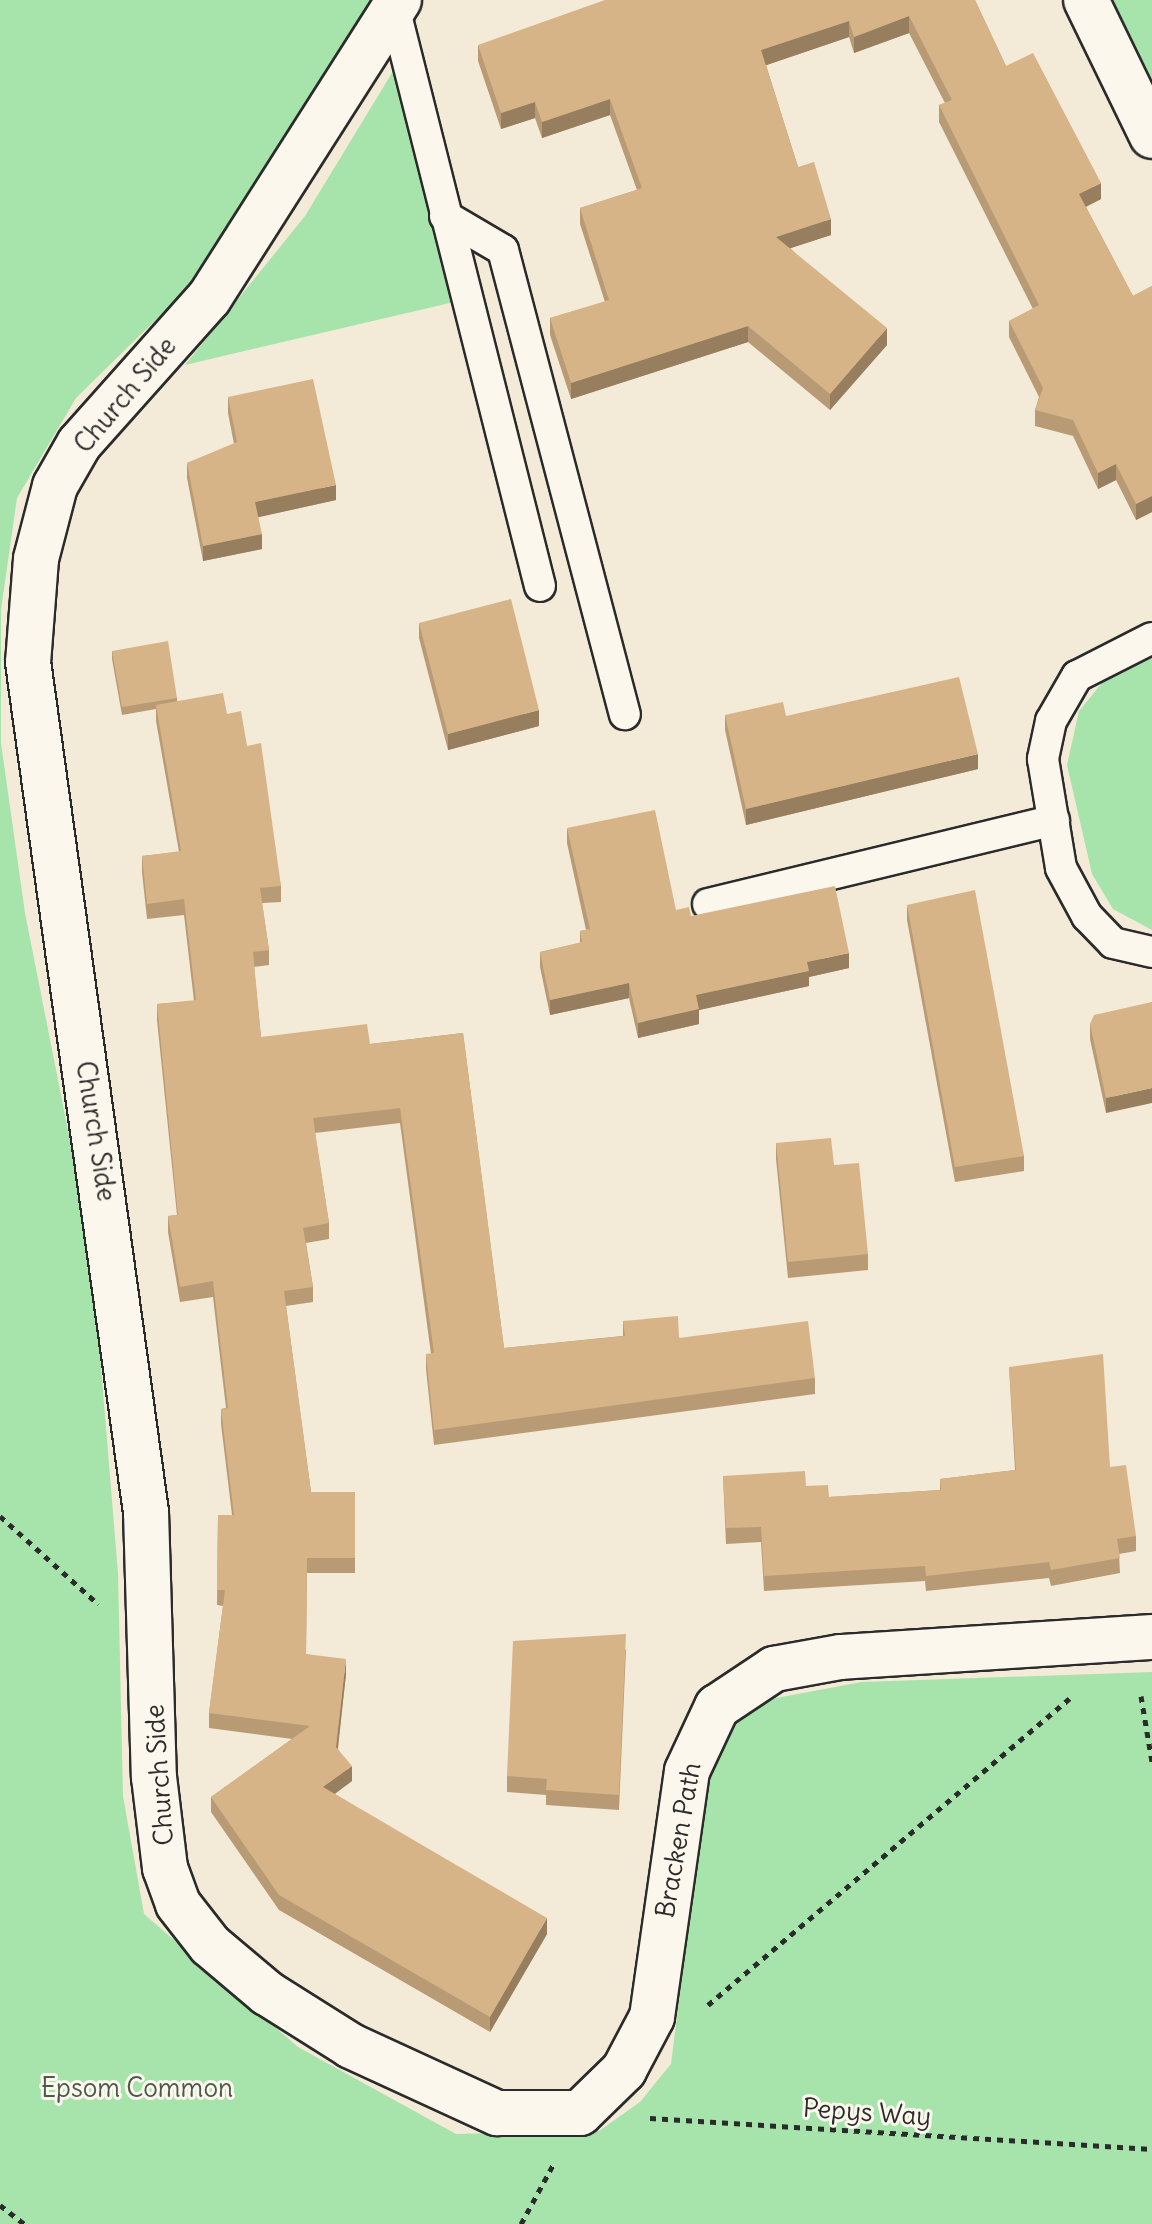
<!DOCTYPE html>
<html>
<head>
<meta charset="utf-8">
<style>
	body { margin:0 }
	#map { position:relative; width:1152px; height:2224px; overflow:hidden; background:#f4ead8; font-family:Delius,sans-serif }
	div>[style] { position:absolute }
	.green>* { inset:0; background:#a6e4ab }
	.path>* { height:5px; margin-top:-2.5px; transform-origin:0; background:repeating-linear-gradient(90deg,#2b2b2b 0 6px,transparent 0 12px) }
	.roads { filter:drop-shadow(2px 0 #2b2b2b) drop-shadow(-2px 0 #2b2b2b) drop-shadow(0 2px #2b2b2b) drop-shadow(0 -2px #2b2b2b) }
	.service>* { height:30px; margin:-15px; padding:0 15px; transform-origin:15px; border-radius:15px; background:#fbf7ec }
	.minor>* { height:44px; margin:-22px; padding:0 22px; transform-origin:22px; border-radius:22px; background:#fbf7ec }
	.wall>* { inset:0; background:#b89b75 }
	.shaded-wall>* { inset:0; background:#967e5f }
	.building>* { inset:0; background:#d6b488 }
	span { translate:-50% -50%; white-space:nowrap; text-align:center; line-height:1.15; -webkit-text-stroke:6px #fbf7ec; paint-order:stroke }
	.street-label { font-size:26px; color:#2b2b2b }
	.park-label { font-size:26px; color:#4a594b }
</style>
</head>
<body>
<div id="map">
	<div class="green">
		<i style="clip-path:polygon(0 0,372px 0,240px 222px,187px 289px,76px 398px,17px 498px,1px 610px,1px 743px,25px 913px,91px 1247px,118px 1573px,123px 1796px,144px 1914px,298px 2047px,456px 2134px,599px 2131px,640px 2102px,671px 2064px,701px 1827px,714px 1762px,737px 1718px,776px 1698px,862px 1682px,1152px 1672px,1152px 2224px,0 2224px)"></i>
		<i style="clip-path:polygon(1113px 0,1152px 0,1152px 79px)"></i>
		<i style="clip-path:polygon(398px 63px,454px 302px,185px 365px,305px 216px)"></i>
		<i style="clip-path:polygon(1152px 658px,1152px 930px,1113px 909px,1092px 874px,1067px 765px,1079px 711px,1102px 683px)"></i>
	</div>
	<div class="path">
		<i style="left:0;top:1516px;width:132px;rotate:41.9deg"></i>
		<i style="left:1141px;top:1696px;width:67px;rotate:80.5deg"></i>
		<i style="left:708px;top:2005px;width:477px;rotate:-40.3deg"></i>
		<i style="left:650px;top:2118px;width:503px;rotate:3.53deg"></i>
		<i style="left:0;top:2205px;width:31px;rotate:38deg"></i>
		<i style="left:521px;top:2224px;width:67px;rotate:-61.5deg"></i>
	</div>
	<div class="roads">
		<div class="service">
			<i style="left:394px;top:7px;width:597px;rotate:75.85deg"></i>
			<i style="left:445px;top:216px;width:67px;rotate:30.4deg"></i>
			<i style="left:503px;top:250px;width:480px;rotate:75.3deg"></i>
			<i style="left:1152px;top:638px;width:84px;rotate:153.1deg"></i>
			<i style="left:1077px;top:676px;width:52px;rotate:120deg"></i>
			<i style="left:1051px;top:721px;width:39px;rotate:102deg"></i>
			<i style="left:1043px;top:759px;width:110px;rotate:80.6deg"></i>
			<i style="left:1061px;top:868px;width:55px;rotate:61.6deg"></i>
			<i style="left:1087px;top:916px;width:37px;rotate:46deg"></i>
			<i style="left:1113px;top:943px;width:40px;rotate:13deg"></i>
			<i style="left:708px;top:904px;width:356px;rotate:-13.6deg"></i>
		</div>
		<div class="minor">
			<i style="left:399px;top:0;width:353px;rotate:122.5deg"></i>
			<i style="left:209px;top:298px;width:195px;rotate:131.7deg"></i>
			<i style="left:79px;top:444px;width:48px;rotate:119.7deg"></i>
			<i style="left:55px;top:486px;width:75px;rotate:104.6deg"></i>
			<i style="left:36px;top:559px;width:103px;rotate:94.4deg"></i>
			<i style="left:28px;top:662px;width:858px;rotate:82.1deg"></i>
			<i style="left:146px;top:1512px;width:265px;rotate:88.3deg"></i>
			<i style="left:154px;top:1777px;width:92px;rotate:83.1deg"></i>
			<i style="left:165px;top:1868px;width:38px;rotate:70deg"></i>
			<i style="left:178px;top:1904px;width:52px;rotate:52deg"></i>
			<i style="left:210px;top:1945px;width:75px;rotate:40.1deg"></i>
			<i style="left:267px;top:1993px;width:99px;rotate:32.2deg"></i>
			<i style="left:351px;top:2046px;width:161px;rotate:24.7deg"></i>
			<i style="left:497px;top:2113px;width:83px"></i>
			<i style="left:580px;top:2113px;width:62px;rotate:-44.3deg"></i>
			<i style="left:624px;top:2070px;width:60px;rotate:-62.2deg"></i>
			<i style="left:652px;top:2017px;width:248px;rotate:-81.9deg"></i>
			<i style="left:687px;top:1771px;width:71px;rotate:-64.9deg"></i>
			<i style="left:717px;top:1707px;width:69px;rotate:-33.7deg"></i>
			<i style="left:774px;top:1669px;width:68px;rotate:-10.2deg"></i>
			<i style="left:841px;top:1657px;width:312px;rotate:-3.7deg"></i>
			<i style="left:1086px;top:0;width:151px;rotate:64.1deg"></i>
		</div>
	</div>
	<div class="wall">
		<i style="clip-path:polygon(975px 0,1006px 66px,1101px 199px,1086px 207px,1133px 296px,1152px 286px,1152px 512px,1136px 520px,1116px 480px,1098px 489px,1073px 436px,1035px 426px,1035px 410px,1039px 397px,1009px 337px,1009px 321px,1033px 309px,939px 122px,939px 105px,945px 103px,909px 33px,854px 53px,849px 37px,766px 65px,798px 167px,831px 235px,790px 248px,887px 345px,830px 410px,748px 342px,571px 399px,550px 335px,550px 318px,605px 302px,580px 224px,580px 208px,637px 190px,610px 115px,542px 138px,535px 118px,501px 129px,478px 61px,478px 45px)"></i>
		<i style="clip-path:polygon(228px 397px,336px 500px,258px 517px,262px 549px,203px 561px,187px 478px,187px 463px,234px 444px,228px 413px)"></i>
		<i style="clip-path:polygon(419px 623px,539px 726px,448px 750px,419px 638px)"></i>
		<i style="clip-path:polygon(112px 651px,177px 698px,177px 701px,227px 714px,247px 746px,281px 886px,281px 902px,262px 903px,269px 950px,269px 965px,254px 967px,261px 1037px,370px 1044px,463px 1033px,504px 1348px,623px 1336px,623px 1321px,815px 1378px,815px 1394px,434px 1445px,426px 1369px,426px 1354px,431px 1354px,400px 1123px,315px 1133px,329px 1223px,329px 1239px,306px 1243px,313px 1287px,313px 1302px,286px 1306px,311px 1492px,355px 1492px,355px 1573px,307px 1573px,306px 1654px,346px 1674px,338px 1749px,352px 1781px,335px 1794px,547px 1934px,490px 2032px,279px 1910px,211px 1812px,211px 1797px,292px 1739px,209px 1728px,209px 1713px,223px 1606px,217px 1605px,218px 1515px,232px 1515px,221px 1424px,221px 1409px,226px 1408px,213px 1297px,180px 1302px,168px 1232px,168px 1216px,177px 1215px,157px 1020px,157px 1004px,194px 1001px,184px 915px,147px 919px,142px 872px,142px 856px,179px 852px,156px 721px,156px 709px,122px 715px,112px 659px)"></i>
		<i style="clip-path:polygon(725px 715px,786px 716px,978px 769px,746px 825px,725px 730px)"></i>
		<i style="clip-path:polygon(567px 828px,676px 910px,691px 916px,849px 968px,809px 977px,809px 986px,699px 1010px,699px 1024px,638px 1038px,629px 998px,550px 1015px,540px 967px,540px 952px,580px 943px,580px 931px,586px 930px,567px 843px)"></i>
		<i style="clip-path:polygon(907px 905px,1024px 1156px,1024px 1171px,955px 1182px,907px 920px)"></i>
		<i style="clip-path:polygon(1152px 1002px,1106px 1113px,1090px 1039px,1090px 1024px)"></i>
		<i style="clip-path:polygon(776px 1143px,834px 1165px,868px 1254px,868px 1270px,788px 1278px,776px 1159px)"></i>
		<i style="clip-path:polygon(1009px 1367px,1136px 1536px,1136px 1551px,1119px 1554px,1120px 1573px,1051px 1586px,1049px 1578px,926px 1591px,925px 1581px,764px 1591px,761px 1542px,726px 1544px,723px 1476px,806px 1486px,829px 1497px,940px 1490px,940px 1479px,1015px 1470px)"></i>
		<i style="clip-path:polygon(626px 1649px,619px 1810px,546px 1805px,546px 1795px,507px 1792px,507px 1776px)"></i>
	</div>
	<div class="shaded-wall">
		<i style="clip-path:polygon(909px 16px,909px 33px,854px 53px,854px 37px)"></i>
		<i style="clip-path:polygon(849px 21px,849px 37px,761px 67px,761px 50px)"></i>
		<i style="clip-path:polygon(610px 99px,610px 115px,542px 138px,542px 122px)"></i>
		<i style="clip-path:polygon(535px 102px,535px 118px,501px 129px,501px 113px)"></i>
		<i style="clip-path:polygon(1101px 183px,1101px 199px,1079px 210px,1079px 194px)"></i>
		<i style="clip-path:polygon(831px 219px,831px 235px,776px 253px,776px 237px)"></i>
		<i style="clip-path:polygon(748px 326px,748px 342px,571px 399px,571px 383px)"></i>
		<i style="clip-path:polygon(887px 328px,887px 345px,830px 410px,830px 394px)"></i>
		<i style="clip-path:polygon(1116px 464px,1116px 480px,1098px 489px,1098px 473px)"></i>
		<i style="clip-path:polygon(336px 485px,336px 500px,255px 518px,255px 502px)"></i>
		<i style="clip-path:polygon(1152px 496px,1152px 512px,1136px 520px,1136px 504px)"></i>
		<i style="clip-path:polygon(262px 534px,262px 549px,203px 561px,203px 546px)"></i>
		<i style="clip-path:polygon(539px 710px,539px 726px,448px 750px,448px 734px)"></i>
		<i style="clip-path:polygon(978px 754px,978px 769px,746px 825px,746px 809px)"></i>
		<i style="clip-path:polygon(849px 953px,849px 968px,809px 977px,809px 986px,699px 1010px,699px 1024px,638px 1038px,638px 1023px,696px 995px,807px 962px)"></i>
		<i style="clip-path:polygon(629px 983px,629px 998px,550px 1015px,550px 1000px)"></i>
		<i style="clip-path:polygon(1152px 1088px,1152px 1103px,1106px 1113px,1106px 1098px)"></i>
		<i style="clip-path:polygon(346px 1659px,346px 1674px,336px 1762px,336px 1747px)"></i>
		<i style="clip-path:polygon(352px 1766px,352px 1781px,323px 1802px,323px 1787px)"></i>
		<i style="clip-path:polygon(547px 1918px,547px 1934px,490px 2032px,490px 2017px)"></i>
	</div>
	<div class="building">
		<i style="clip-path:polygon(605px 0,975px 0,1006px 66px,1033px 53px,1101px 183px,1079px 194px,1133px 296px,1152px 286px,1152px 496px,1136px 504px,1116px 464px,1098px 473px,1073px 420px,1035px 410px,1043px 388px,1009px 321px,1039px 305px,939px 105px,952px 100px,909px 16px,854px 37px,849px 21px,761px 50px,798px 167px,814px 162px,831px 219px,776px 237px,887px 328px,830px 394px,748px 326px,571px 383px,550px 318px,609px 300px,580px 208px,642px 188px,610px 99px,542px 122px,535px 102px,501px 113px,478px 45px)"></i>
		<i style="clip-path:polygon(313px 379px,336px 485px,255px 502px,262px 534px,203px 546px,187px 463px,237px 442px,228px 397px)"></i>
		<i style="clip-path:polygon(511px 599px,539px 710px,448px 734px,419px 623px)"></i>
		<i style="clip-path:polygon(168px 641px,177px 698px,122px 707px,112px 651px)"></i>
		<i style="clip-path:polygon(959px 677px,978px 754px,746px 809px,725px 715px,783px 702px,786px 716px)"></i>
		<i style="clip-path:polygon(223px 693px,227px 714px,241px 711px,247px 746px,261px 743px,281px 886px,260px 888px,269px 950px,253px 952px,261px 1037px,367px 1024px,370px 1044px,463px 1033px,504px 1348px,625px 1336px,623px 1321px,678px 1316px,679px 1338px,808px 1321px,815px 1378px,434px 1430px,426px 1354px,434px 1353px,400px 1108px,313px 1118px,329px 1223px,303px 1228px,313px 1287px,284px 1291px,311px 1492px,355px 1492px,355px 1558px,307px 1558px,306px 1654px,346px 1659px,336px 1747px,352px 1766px,323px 1787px,547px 1918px,490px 2017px,279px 1895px,211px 1797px,310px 1726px,209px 1713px,225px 1590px,217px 1590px,218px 1515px,234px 1515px,221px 1409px,228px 1408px,213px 1281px,180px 1287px,168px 1216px,178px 1215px,157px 1004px,196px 1000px,184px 899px,147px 904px,142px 856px,181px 851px,156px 705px)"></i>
		<i style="clip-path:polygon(655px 810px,676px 910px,689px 907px,691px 916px,835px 886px,849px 953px,807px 962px,809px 971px,696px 995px,699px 1009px,638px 1023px,629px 983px,550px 1000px,540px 952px,582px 942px,580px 931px,590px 929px,567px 828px)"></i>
		<i style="clip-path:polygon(975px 890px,1024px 1156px,955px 1167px,907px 905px)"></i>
		<i style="clip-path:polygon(1152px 1002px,1152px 1088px,1106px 1098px,1090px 1024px,1094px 1015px)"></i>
		<i style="clip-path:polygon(831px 1138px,834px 1165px,859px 1163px,868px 1254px,788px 1262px,776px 1143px)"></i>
		<i style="clip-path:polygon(1103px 1354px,1110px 1467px,1126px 1465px,1136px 1536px,1117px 1539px,1120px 1558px,1051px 1570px,1049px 1562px,926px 1576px,925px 1566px,764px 1576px,761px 1527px,726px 1528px,723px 1476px,805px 1471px,806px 1486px,828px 1485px,829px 1497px,941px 1490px,940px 1479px,1016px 1470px,1009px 1367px)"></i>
		<i style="clip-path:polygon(626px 1634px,619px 1795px,546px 1790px,547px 1779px,507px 1776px,513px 1641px)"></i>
	</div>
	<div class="street-label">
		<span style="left:125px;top:395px;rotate:-50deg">Church Side</span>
		<span style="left:96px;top:1131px;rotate:81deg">Church Side</span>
		<span style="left:159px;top:1775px;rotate:-94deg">Church Side</span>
		<span style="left:678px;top:1840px;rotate:-80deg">Bracken Path</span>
		<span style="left:867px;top:2112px;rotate:4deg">Pepys Way</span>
	</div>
	<div class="park-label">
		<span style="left:137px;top:2088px">Epsom Common</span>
	</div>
</div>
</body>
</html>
